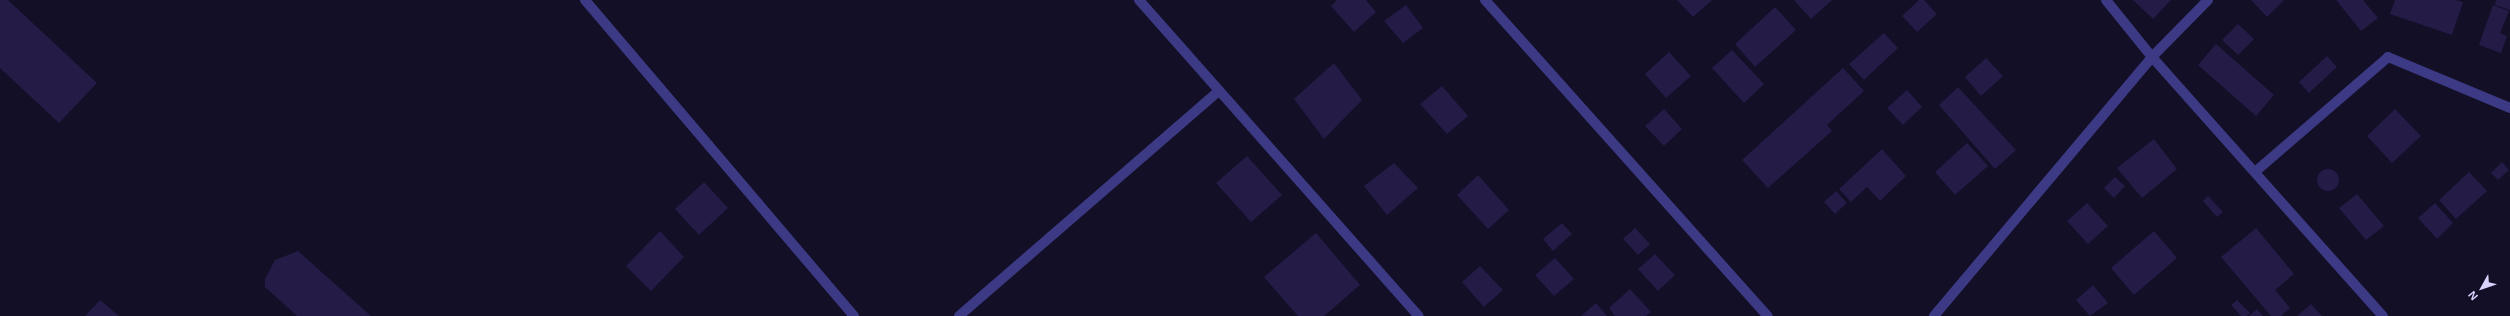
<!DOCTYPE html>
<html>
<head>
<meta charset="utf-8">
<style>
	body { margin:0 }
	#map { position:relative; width:2510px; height:316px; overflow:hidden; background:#130f26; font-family:Arial,sans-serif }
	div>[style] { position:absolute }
	.building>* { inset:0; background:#241b47 }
	.round { border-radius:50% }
	.minor>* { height:10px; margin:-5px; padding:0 5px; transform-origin:5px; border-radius:5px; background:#3d3a85 }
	span { translate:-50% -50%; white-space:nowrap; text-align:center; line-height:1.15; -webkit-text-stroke:3.5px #130f26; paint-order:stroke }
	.north { position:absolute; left:2462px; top:268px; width:40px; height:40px; -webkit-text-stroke:3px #130f26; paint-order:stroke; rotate:230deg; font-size:11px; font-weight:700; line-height:16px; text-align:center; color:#d9d4ff }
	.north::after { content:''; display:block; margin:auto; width:14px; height:18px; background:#d9d4ff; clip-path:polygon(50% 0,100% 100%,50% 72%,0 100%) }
</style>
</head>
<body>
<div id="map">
	<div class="building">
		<i style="clip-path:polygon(0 0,8px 0,97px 83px,59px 123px,0 68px)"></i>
		<i style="clip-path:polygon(1337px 0,1366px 0,1376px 12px,1354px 32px,1331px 6px)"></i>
		<i style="clip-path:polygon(1677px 0,1712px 0,1693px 17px)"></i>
		<i style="clip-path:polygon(1794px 0,1832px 0,1811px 19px)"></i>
		<i style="clip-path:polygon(1919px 0,1924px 0,1937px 14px,1917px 32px,1902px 16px)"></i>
		<i style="clip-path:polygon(2133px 0,2171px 0,2153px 19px)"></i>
		<i style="clip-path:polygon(2251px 0,2284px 0,2267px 17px)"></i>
		<i style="clip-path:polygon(2336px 0,2363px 0,2378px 18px,2361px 31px)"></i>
		<i style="clip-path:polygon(2395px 0,2456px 0,2463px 2px,2452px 35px,2390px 14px)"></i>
		<i style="clip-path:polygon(2496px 0,2510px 0,2510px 10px,2495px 5px)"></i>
		<i style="clip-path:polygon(1406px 5px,1423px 28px,1403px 43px,1384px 21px)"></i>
		<i style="clip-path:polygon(2493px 5px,2509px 11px,2500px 33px,2507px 36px,2501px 53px,2479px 45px)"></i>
		<i style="clip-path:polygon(1775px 7px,1796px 30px,1755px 67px,1735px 44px)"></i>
		<i style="clip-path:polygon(2238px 24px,2254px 39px,2238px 55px,2222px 40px)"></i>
		<i style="clip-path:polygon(1884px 33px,1898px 48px,1864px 80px,1849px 64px)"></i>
		<i style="clip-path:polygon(2216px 44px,2274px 95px,2256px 116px,2198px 65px)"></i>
		<i style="clip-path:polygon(1732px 50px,1764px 84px,1744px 103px,1712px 68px)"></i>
		<i style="clip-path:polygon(1669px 52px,1691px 76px,1666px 98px,1645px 74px)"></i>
		<i style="clip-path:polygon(2327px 56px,2337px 67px,2309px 93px,2299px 82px)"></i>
		<i style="clip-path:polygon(1986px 58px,2003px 76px,1981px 96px,1965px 77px)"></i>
		<i style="clip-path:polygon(1334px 63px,1362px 100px,1324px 139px,1294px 99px)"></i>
		<i style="clip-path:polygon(1843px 68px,1864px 91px,1827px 125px,1832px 131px,1768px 188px,1742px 160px)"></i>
		<i style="clip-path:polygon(1442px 86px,1468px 116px,1447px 134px,1420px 104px)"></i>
		<i style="clip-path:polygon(1958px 87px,2016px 150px,1995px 169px,1939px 105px)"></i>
		<i style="clip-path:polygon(1907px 90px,1922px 107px,1903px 125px,1887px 108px)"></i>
		<i style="clip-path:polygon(1664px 109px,1682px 129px,1664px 146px,1645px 126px)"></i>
		<i style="clip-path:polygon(2395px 109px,2421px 136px,2392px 163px,2367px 136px)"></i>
		<i style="clip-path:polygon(2154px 139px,2177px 169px,2142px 198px,2117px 168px)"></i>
		<i style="clip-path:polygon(1967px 143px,1988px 166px,1955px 195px,1935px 172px)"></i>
		<i style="clip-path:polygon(1882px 149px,1906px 176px,1880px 201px,1867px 187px,1851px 202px,1839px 189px)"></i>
		<i style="clip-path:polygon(1247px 156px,1282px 195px,1251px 222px,1216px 183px)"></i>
		<i style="clip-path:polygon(2502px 162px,2509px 170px,2498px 180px,2491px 173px)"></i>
		<i style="clip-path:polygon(1394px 163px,1418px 188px,1387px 215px,1364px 186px)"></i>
		<i class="round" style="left:2317px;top:169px;width:22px;height:22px"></i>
		<i style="clip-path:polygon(2469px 172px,2487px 191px,2456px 219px,2439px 200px)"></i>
		<i style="clip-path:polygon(1478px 175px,1509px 210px,1488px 229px,1457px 195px)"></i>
		<i style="clip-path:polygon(2115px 177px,2125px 186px,2114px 198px,2104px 188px)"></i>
		<i style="clip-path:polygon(704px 182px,728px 208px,699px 235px,675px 209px)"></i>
		<i style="clip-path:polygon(1836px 191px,1847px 203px,1835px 214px,1824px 202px)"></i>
		<i style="clip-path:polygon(2357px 194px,2384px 226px,2366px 240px,2339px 208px)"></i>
		<i style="clip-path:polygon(2208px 196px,2223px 212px,2217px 217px,2203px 201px)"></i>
		<i style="clip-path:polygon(2087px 203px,2108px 226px,2088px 244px,2067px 221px)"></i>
		<i style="clip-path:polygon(2435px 203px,2453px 223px,2437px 239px,2418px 218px)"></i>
		<i style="clip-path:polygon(1562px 223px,1572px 234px,1553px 251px,1543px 239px)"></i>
		<i style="clip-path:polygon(1635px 228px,1650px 244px,1638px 255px,1623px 239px)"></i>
		<i style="clip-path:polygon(2256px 228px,2294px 274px,2275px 290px,2290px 308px,2281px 316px,2271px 316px,2221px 257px)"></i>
		<i style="clip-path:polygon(660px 231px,684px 257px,651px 291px,626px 266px)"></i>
		<i style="clip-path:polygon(2154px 231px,2177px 258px,2134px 295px,2111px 268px)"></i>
		<i style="clip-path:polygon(1316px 233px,1360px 285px,1324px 316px,1298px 316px,1264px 277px)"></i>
		<i style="clip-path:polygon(298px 251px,371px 316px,297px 316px,265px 287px,265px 279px,275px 260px)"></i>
		<i style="clip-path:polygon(1655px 254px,1675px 275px,1658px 291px,1638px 269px)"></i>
		<i style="clip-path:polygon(1555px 258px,1574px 279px,1554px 296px,1535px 275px)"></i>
		<i style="clip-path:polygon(1480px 266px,1503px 290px,1484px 307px,1462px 282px)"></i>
		<i style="clip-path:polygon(2093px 285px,2108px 303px,2090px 316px,2076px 300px)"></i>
		<i style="clip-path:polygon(1630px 289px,1651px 312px,1646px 316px,1615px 316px,1609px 308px)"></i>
		<i style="clip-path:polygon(100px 300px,119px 316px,85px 316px)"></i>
		<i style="clip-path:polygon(2237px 300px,2250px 313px,2247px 316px,2241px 316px,2231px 305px)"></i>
		<i style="clip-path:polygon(1596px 303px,1607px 316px,1581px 316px)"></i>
		<i style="clip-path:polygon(2311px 304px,2322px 316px,2297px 316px)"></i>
		<i style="clip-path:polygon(2257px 309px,2263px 316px,2249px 316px)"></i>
	</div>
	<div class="minor">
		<i style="left:585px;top:0;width:415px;rotate:49.6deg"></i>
		<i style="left:1139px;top:0;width:422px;rotate:48.5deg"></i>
		<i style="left:1485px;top:0;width:424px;rotate:48.2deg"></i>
		<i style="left:2106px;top:0;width:73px;rotate:51.1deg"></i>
		<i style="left:2152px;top:57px;width:347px;rotate:48.3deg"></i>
		<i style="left:2255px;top:172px;width:176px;rotate:-40.8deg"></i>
		<i style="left:2388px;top:57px;width:132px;rotate:22.7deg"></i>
		<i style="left:959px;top:316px;width:344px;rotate:-40.9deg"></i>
		<i style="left:1934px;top:316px;width:339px;rotate:-49.9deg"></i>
		<i style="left:2152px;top:57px;width:80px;rotate:-45.5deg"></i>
	</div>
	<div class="north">N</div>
</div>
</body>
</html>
